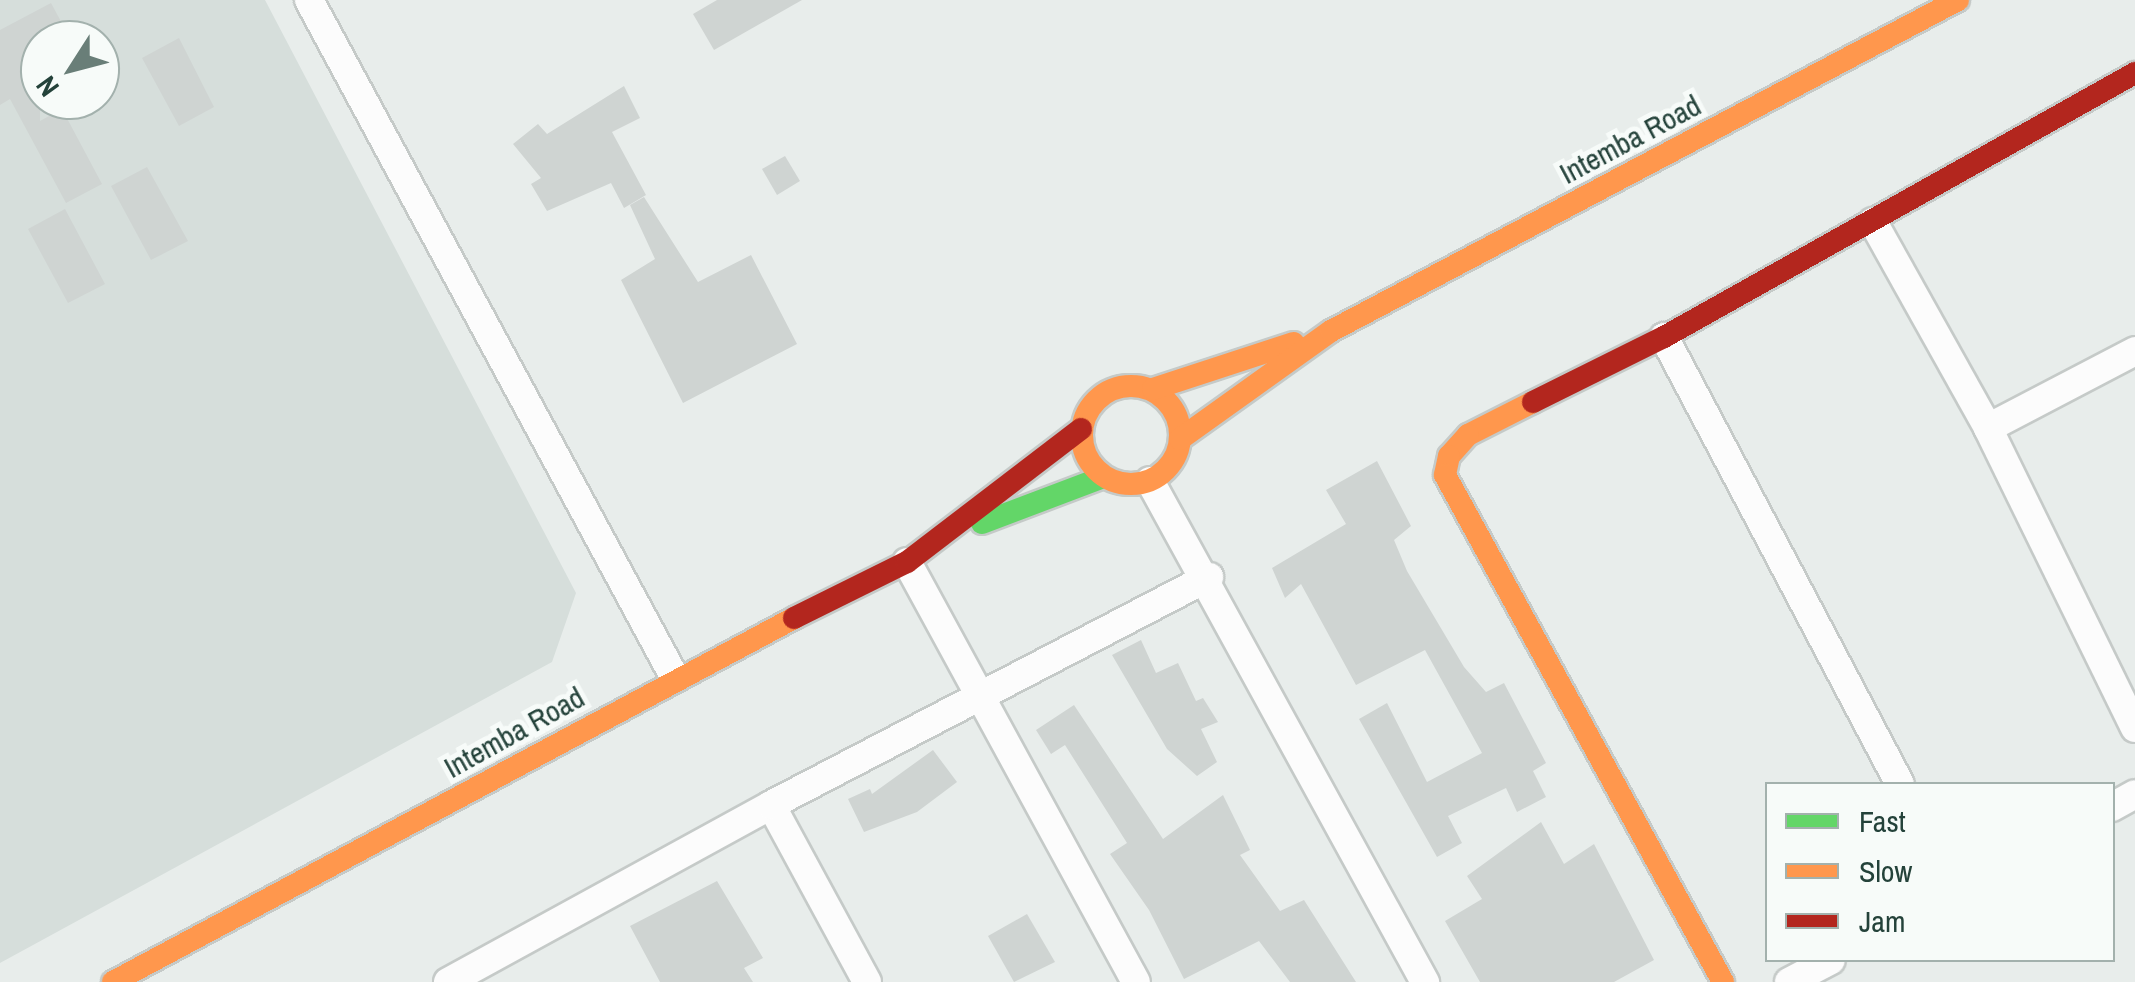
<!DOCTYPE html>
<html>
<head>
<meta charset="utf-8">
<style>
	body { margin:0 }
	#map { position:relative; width:2135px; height:982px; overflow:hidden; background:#e8edeb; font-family:"Archivo Narrow",sans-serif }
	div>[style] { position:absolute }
	.built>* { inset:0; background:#d6dedb }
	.building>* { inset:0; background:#cfd4d2 }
	.roads { filter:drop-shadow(2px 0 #c5cac8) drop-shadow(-2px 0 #c5cac8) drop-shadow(0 2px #c5cac8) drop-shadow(0 -2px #c5cac8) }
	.street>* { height:28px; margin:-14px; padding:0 14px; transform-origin:14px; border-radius:14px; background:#fcfcfc }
	.fast>* { height:22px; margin:-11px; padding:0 11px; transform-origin:11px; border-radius:11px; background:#63d668 }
	.slow>* { height:22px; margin:-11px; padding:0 11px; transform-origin:11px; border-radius:11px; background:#ff974d }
	.slow>.ring { margin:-11px; padding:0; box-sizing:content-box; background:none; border:22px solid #ff974d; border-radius:50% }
	.jam>* { height:22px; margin:-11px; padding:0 11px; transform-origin:11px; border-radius:11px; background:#b3261e }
	span { translate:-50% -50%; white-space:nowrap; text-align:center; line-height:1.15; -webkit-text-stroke:10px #f7fbf9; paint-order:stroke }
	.street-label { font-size:30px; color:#24423a }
	.legend { position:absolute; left:1765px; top:782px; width:350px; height:180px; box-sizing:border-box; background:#f7fbf9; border:2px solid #a3b1ad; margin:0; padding:12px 18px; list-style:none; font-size:30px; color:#24423a }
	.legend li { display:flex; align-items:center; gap:20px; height:50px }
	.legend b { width:50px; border:2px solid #a3b1ad }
	.north { position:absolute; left:20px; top:20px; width:100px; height:100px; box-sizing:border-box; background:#f7fbf9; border:2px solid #a3b1ad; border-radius:50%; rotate:234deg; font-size:28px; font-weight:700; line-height:40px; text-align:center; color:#24423a }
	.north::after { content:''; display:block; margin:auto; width:35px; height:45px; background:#697e78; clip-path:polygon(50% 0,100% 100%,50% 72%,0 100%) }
</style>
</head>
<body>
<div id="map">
	<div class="built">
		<i style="clip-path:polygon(evenodd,0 0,265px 0,576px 593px,552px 662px,0 963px,0 0,40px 40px,100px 40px,100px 100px,40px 100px,40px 40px)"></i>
	</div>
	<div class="building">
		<i style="clip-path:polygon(717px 0,802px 0,714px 50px,693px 14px)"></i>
		<i style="clip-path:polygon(51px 3px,71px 40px,40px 40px,40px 121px,62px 109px,102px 184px,66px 203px,10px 99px,0 105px,0 30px)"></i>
		<i style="clip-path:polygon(179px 38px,214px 107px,179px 126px,142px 58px)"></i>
		<i style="clip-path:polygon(624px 86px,640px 118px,612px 132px,646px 195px,624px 208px,611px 183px,547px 211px,531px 184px,541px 178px,513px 144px,538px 124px,547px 134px)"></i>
		<i style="clip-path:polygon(785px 156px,800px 181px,777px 195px,762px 169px)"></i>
		<i style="clip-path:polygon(147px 167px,188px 241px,151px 260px,111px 186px)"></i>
		<i style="clip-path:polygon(644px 197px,698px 282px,751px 255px,797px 344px,683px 403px,621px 280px,655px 259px,630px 205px)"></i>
		<i style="clip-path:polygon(65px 209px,105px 284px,68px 303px,28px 229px)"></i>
		<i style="clip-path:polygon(1377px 461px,1411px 526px,1394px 540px,1407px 571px,1464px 667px,1486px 692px,1504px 683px,1546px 763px,1533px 771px,1546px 797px,1517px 812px,1506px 788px,1448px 816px,1462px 843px,1437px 857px,1359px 719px,1387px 703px,1427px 782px,1482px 753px,1425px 650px,1356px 685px,1301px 584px,1285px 598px,1272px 568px,1346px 524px,1326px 490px)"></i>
		<i style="clip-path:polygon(1141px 640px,1156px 673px,1178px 663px,1196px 701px,1203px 698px,1218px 722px,1201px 729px,1217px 762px,1197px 776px,1167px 749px,1112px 655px)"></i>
		<i style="clip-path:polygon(1074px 705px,1163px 839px,1223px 795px,1250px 850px,1240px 855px,1280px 911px,1304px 900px,1356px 982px,1290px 982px,1259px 941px,1184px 979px,1149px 910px,1110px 854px,1127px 843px,1065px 745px,1051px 754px,1036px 730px)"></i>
		<i style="clip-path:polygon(933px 750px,957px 782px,917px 812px,864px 832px,848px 799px,870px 789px,872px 794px)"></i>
		<i style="clip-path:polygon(1541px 822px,1564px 864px,1594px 844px,1654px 960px,1614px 982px,1480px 982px,1445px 921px,1482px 899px,1467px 876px)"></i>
		<i style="clip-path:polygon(717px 881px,763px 958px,744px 968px,753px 982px,660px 982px,630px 926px)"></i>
		<i style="clip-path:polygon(1027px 914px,1055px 962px,1014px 982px,988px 936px)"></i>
	</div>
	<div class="roads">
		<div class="street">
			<i style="left:309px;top:0;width:770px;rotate:61.64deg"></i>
			<i style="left:1873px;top:222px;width:236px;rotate:60.8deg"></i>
			<i style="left:1988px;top:428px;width:334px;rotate:63.9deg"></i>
			<i style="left:1664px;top:337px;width:505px;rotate:62.17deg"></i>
			<i style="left:1988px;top:428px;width:166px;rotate:-27.6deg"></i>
			<i style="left:1150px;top:481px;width:572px;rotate:61.24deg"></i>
			<i style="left:907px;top:562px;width:478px;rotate:61.4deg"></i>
			<i style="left:771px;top:805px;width:201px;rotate:61.5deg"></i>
			<i style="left:2112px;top:807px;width:26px;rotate:-29deg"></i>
			<i style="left:448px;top:982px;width:368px;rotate:-28.7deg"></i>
			<i style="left:771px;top:805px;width:494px;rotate:-27.5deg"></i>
			<i style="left:1789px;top:982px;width:47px;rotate:-27.6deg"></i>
		</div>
		<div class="fast">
			<i style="left:982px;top:523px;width:130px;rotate:-20.7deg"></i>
		</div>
		<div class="slow">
			<i class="ring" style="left:1082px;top:386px;width:76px;height:76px"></i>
			<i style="left:1153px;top:389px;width:148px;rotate:-18.1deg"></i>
			<i style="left:1533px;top:402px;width:73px;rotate:153.1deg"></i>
			<i style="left:1468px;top:435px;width:28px;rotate:132deg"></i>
			<i style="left:1449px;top:456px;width:19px;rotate:102deg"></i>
			<i style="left:1445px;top:475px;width:578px;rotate:61.26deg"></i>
			<i style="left:1180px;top:439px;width:186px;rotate:-35.6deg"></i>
			<i style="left:1331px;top:331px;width:709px;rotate:-27.83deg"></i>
			<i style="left:113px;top:982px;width:772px;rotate:-28.12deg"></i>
		</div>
		<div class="jam">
			<i style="left:1533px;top:402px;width:146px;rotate:-26.4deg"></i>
			<i style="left:1664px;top:337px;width:540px;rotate:-29.27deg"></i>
			<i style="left:794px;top:618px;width:126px;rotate:-26.4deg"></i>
			<i style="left:907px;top:562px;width:219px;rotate:-37.4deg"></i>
		</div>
	</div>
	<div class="street-label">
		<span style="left:1630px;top:139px;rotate:-28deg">Intemba Road</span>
		<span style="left:514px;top:732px;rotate:-29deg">Intemba Road</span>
	</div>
	<ul class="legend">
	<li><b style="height:12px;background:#63d668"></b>Fast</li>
	<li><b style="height:12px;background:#ff974d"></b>Slow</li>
	<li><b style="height:12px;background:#b3261e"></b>Jam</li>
	</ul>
	<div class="north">N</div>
</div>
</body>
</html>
